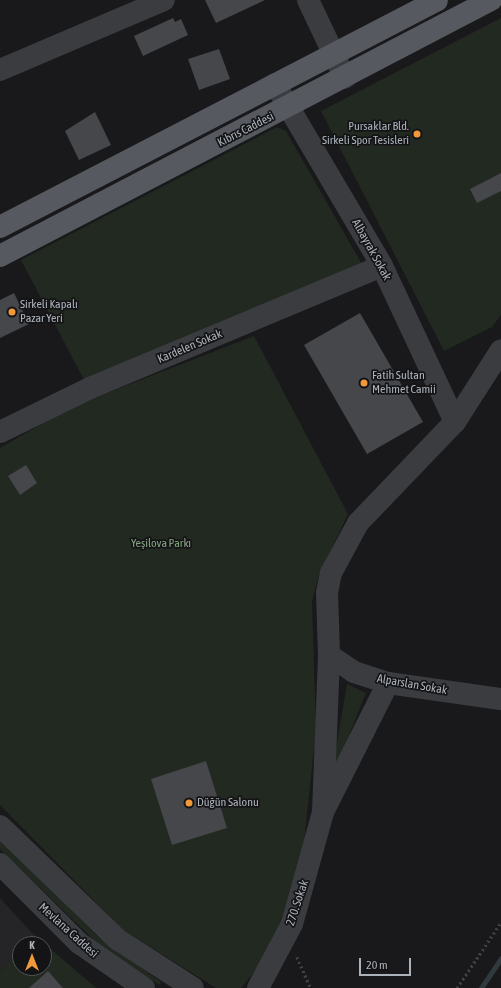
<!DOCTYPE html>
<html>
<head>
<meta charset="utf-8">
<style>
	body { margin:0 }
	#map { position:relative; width:501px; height:988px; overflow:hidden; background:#19191b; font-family:"Asap Condensed",sans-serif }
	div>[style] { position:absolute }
	.built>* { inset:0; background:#252528 }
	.green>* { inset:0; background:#212921 }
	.stream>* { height:5px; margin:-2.5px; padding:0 2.5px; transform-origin:2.5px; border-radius:2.5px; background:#2f3a3f }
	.building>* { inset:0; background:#45474b }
	.path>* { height:2.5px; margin-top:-1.25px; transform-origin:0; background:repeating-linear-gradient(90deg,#404347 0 2px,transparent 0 5px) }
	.minor>* { height:22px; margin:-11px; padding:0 11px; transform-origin:11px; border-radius:11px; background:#3a3c40 }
	.major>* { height:22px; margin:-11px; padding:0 11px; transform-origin:11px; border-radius:11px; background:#56595f }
	.dots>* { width:11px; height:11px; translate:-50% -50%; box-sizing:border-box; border:2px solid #141416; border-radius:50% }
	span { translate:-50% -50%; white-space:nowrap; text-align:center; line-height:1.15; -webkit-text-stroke:3.5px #141416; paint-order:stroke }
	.poi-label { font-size:12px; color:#abb2ba }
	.right { translate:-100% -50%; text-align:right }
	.left { translate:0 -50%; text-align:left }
	.street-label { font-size:12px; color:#abb2ba }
	.park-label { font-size:12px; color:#86a583 }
	.north { position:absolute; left:12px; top:936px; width:40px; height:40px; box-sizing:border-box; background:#141416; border:1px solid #505358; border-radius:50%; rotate:0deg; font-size:11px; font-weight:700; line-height:16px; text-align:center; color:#abb2ba }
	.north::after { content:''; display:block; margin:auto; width:14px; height:18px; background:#f1993a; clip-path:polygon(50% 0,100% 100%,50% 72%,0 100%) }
	.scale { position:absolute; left:359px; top:958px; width:52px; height:18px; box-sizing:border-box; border:2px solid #abb2ba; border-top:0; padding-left:5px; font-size:12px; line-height:14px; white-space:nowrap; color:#abb2ba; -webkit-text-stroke:3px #141416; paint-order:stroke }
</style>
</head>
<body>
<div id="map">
	<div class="built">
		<i style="clip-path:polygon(0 898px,31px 932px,0 973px)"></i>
	</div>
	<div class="green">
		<i style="clip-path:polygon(501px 18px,501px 315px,492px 327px,444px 351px,321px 111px)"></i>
		<i style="clip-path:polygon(277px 127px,286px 131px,363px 266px,84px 380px,21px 260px)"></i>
		<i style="clip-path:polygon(254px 336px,348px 514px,319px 575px,312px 601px,316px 729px,304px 843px,280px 929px,259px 966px,241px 988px,216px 988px,122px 929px,0 805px,0 448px,71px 407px)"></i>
		<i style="clip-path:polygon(347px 684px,366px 693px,330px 783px)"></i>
		<i style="clip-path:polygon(0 839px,97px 936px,161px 982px,159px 985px,99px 945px,0 849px)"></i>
		<i style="clip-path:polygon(31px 932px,96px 988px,0 988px,0 973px,20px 947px,20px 968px,44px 968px,44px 944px,22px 944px)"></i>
	</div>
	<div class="stream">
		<i style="left:481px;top:988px;width:36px;rotate:-56deg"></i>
	</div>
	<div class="building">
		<i style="clip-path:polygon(205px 0,265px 0,216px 23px)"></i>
		<i style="clip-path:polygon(173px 18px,175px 22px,181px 19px,188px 35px,143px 56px,134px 36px)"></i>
		<i style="clip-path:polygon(219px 49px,230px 79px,199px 90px,188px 59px)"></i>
		<i style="clip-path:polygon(95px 112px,111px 145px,79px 160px,65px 131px)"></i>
		<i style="clip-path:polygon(501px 173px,501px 191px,477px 203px,470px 189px)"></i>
		<i style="clip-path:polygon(14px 293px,29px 324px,0 338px,0 300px)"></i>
		<i style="clip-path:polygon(360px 313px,423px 422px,367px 454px,304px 345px)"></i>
		<i style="clip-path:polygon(26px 465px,37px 483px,20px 495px,8px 476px)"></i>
		<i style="clip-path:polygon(206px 761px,227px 828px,172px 845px,151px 779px)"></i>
		<i style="clip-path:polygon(48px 971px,63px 988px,29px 988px)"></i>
	</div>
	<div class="path">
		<i style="left:297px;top:957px;width:34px;rotate:66deg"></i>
		<i style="left:457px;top:988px;width:79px;rotate:-56.3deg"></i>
	</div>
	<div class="minor">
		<i style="left:308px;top:0;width:86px;rotate:64.6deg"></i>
		<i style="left:0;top:70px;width:178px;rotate:-23.1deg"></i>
		<i style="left:275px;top:84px;width:211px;rotate:59.5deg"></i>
		<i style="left:382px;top:266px;width:172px;rotate:64.9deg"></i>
		<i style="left:0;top:432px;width:100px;rotate:-26.1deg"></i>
		<i style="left:90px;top:388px;width:316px;rotate:-22.7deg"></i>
		<i style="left:329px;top:655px;width:30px;rotate:34deg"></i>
		<i style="left:354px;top:672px;width:36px;rotate:18deg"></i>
		<i style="left:388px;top:683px;width:114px;rotate:8.1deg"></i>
		<i style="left:388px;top:683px;width:144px;rotate:116.7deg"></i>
		<i style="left:323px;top:812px;width:157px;rotate:-87.8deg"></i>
		<i style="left:329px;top:655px;width:62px;rotate:-91.8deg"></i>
		<i style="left:327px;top:593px;width:20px;rotate:-79deg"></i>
		<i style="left:331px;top:573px;width:57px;rotate:-61.6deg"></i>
		<i style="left:358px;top:523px;width:140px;rotate:-46.2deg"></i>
		<i style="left:455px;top:422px;width:85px;rotate:-57.4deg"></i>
		<i style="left:0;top:826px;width:163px;rotate:44deg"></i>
		<i style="left:117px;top:939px;width:90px;rotate:32.8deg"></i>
		<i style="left:0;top:864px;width:112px;rotate:45deg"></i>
		<i style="left:79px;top:943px;width:79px;rotate:34.7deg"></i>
		<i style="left:258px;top:988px;width:72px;rotate:-62deg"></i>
		<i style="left:292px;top:924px;width:116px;rotate:-74.5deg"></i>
	</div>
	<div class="major">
		<i style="left:0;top:227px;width:492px;rotate:-27.4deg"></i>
		<i style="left:0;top:256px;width:554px;rotate:-27.54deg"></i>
	</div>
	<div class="dots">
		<i style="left:417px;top:134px;background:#f1993a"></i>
		<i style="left:12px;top:312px;background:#f1993a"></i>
		<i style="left:364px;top:383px;background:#f1993a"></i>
		<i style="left:189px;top:803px;background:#f1993a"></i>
	</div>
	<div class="poi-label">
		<span class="right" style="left:409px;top:134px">Pursaklar Bld.<br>Sirkeli Spor Tesisleri</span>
		<span class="left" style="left:20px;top:312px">Sirkeli Kapalı<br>Pazar Yeri</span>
		<span class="left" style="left:372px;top:383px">Fatih Sultan<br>Mehmet Camii</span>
		<span class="left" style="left:197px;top:803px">Düğün Salonu</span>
	</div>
	<div class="street-label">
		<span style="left:246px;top:130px;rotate:-27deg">Kıbrıs Caddesi</span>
		<span style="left:371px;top:250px;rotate:61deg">Albayrak Sokak</span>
		<span style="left:190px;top:347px;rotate:-23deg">Kardelen Sokak</span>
		<span style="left:412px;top:685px;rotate:10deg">Alparslan Sokak</span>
		<span style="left:298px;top:903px;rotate:-72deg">270. Sokak</span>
		<span style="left:68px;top:931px;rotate:42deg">Mevlana Caddesi</span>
	</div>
	<div class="park-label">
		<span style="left:161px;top:544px">Yeşilova Parkı</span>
	</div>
	<div class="north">K</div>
	<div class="scale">20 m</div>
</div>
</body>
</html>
